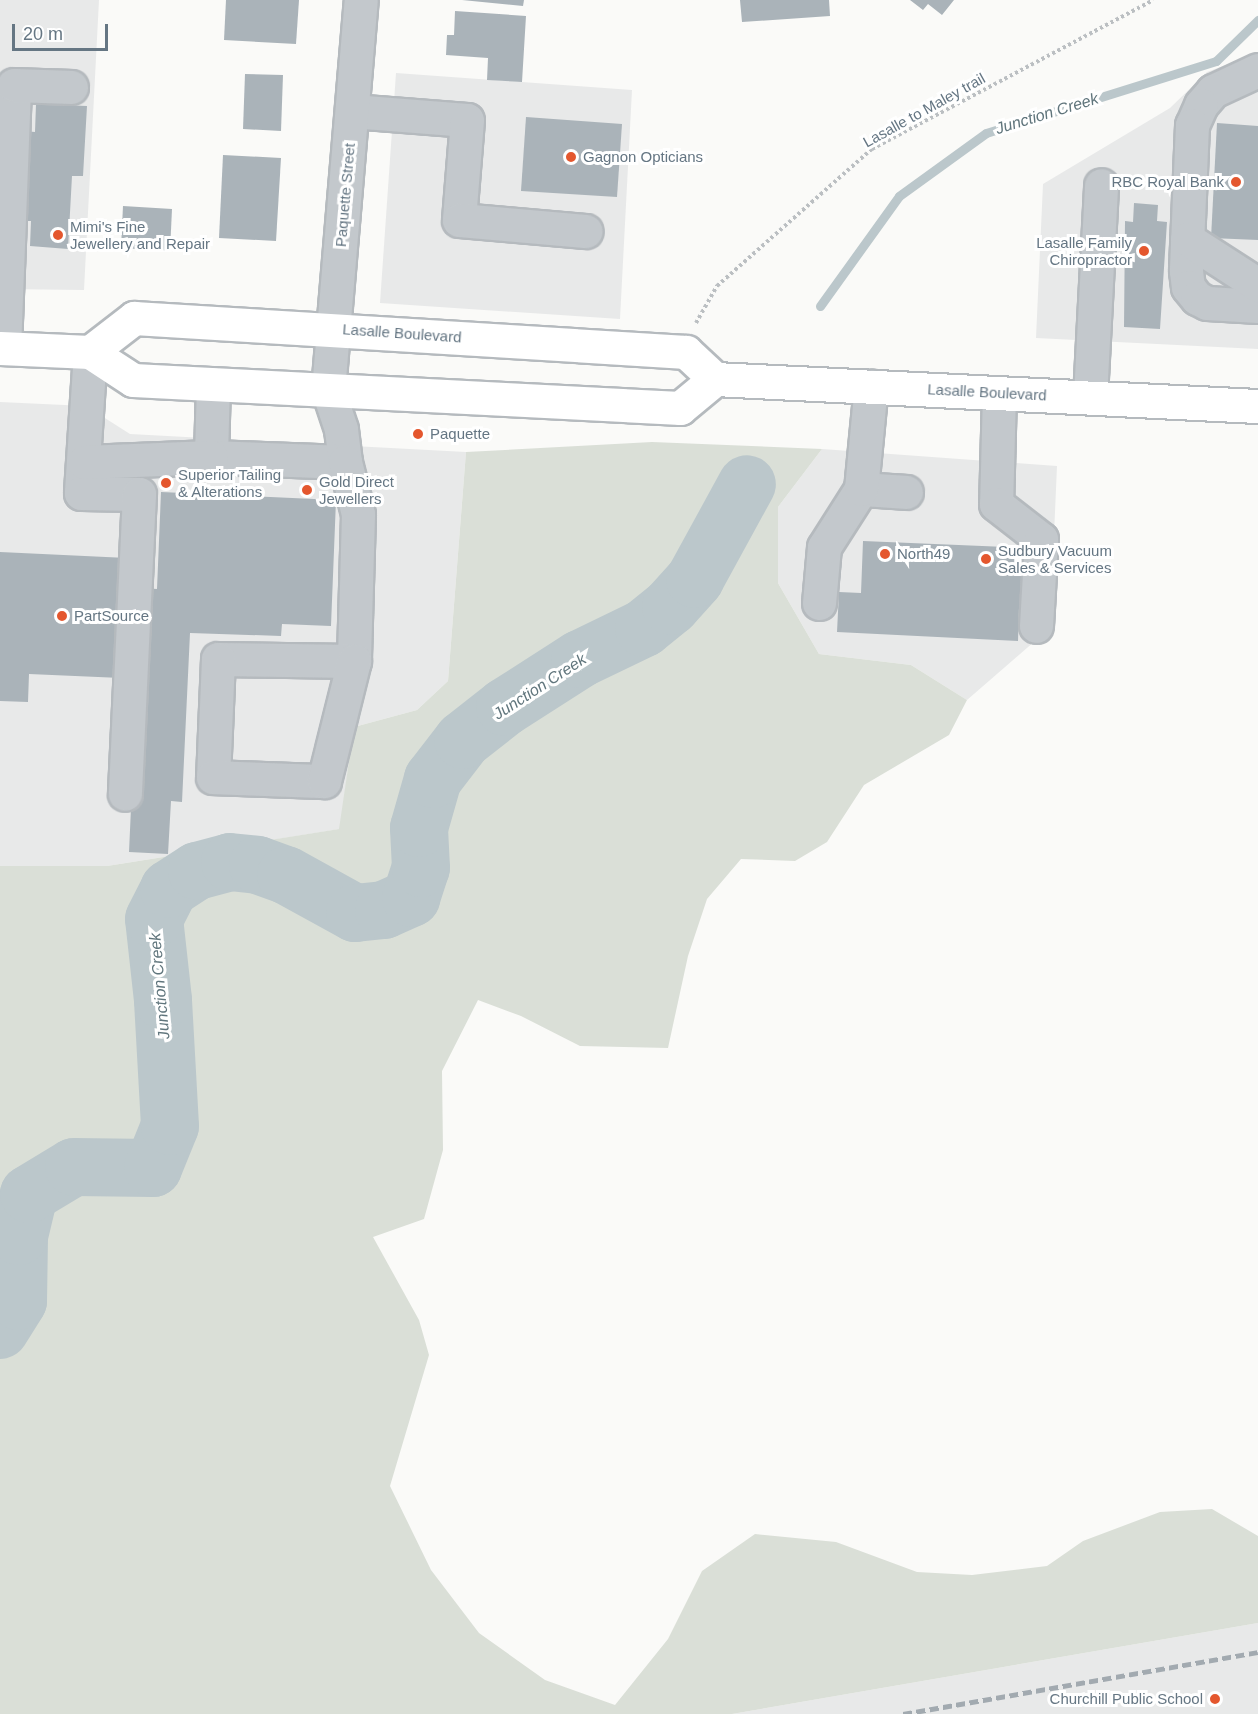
<!DOCTYPE html>
<html>
<head>
<meta charset="utf-8">
<style>
	body { margin:0 }
	#map { position:relative; width:1258px; height:1714px; overflow:hidden; background:#fafaf8; font-family:Helvetica,sans-serif }
	div>[style] { position:absolute }
	.built>* { inset:0; background:#e8e9e9 }
	.green>* { inset:0; background:#dadfd7 }
	.stream>* { height:9px; margin:-4.5px; padding:0 4.5px; transform-origin:4.5px; border-radius:4.5px; background:#bbc7cb }
	.river>* { height:58px; margin:-29px; padding:0 29px; transform-origin:29px; border-radius:29px; background:#bbc7cb }
	.building>* { inset:0; background:#aab3b9 }
	.path>* { height:4px; margin-top:-2px; transform-origin:0; background:repeating-linear-gradient(90deg,#bbbfc2 0 3px,transparent 0 6px) }
	.roads { filter:drop-shadow(2px 0 #b5babe) drop-shadow(-2px 0 #b5babe) drop-shadow(0 2px #b5babe) drop-shadow(0 -2px #b5babe) }
	.minor>* { height:33px; margin:-16.5px; padding:0 16.5px; transform-origin:16.5px; border-radius:16.5px; background:#c3c8cc }
	.major>* { height:33px; margin:-16.5px; padding:0 16.5px; transform-origin:16.5px; border-radius:16.5px; background:#fff }
	.rail>* { height:4.5px; margin-top:-2.25px; transform-origin:0; background:repeating-linear-gradient(90deg,#a2aab0 0 9px,transparent 0 13.5px) }
	.dots>* { width:16px; height:16px; translate:-50% -50%; box-sizing:border-box; border:3px solid #fff; border-radius:50% }
	span { translate:-50% -50%; white-space:nowrap; text-align:center; line-height:1.15; -webkit-text-stroke:6px #fff; paint-order:stroke }
	.street-label { font-size:15px; color:#657683 }
	.poi-label { font-size:15px; color:#657683 }
	.left { translate:0 -50%; text-align:left }
	.right { translate:-100% -50%; text-align:right }
	.water-label { font-size:16px; color:#60757c; font-style:italic }
	.scale { position:absolute; left:12px; top:24px; width:96px; height:27px; box-sizing:border-box; border:3px solid #657683; border-top:0; padding-left:8px; font-size:18px; line-height:21px; white-space:nowrap; color:#657683; -webkit-text-stroke:4px #fff; paint-order:stroke }
</style>
</head>
<body>
<div id="map">
	<div class="built">
		<i style="clip-path:polygon(0 0,99px 0,84px 290px,0 289px)"></i>
		<i style="clip-path:polygon(1258px 53px,1258px 349px,1036px 338px,1043px 184px,1170px 108px,1207px 72px)"></i>
		<i style="clip-path:polygon(396px 73px,632px 90px,620px 319px,380px 303px)"></i>
		<i style="clip-path:polygon(0 402px,86px 406px,130px 434px,466px 452px,448px 681px,417px 710px,354px 727px,340px 829px,107px 866px,0 866px)"></i>
		<i style="clip-path:polygon(822px 449px,1057px 466px,1050px 628px,967px 700px,911px 665px,819px 654px,778px 583px,778px 507px)"></i>
		<i style="clip-path:polygon(1258px 1623px,1258px 1714px,732px 1714px)"></i>
	</div>
	<div class="green">
		<i style="clip-path:polygon(652px 442px,822px 449px,778px 507px,778px 583px,819px 654px,911px 665px,967px 700px,949px 735px,864px 785px,827px 842px,795px 861px,741px 859px,707px 899px,688px 956px,668px 1048px,580px 1046px,521px 1016px,478px 1000px,442px 1071px,443px 1150px,424px 1219px,373px 1237px,419px 1320px,429px 1355px,390px 1486px,431px 1570px,479px 1633px,545px 1680px,615px 1705px,668px 1639px,702px 1571px,755px 1534px,836px 1542px,917px 1572px,972px 1575px,1047px 1566px,1083px 1541px,1160px 1512px,1212px 1509px,1258px 1536px,1258px 1623px,732px 1714px,0 1714px,0 866px,107px 866px,339px 829px,354px 727px,417px 710px,448px 681px,466px 452px)"></i>
	</div>
	<div class="stream">
		<i style="left:820px;top:306px;width:135px;rotate:-54.3deg"></i>
		<i style="left:899px;top:196px;width:107px;rotate:-35.9deg"></i>
		<i style="left:986px;top:133px;width:241px;rotate:-17.4deg"></i>
		<i style="left:1216px;top:61px;width:59px;rotate:-44.3deg"></i>
	</div>
	<div class="river">
		<i style="left:0;top:1330px;width:34px;rotate:-58deg"></i>
		<i style="left:18px;top:1301px;width:65px;rotate:-89.1deg"></i>
		<i style="left:19px;top:1236px;width:43px;rotate:-76.6deg"></i>
		<i style="left:29px;top:1194px;width:52px;rotate:-31deg"></i>
		<i style="left:74px;top:1167px;width:79px;rotate:0.7deg"></i>
		<i style="left:153px;top:1168px;width:45px;rotate:-68deg"></i>
		<i style="left:170px;top:1126px;width:126px;rotate:-93.2deg"></i>
		<i style="left:163px;top:1000px;width:81px;rotate:-96.3deg"></i>
		<i style="left:154px;top:919px;width:34px;rotate:-63deg"></i>
		<i style="left:169px;top:889px;width:33px;rotate:-33deg"></i>
		<i style="left:197px;top:871px;width:34px;rotate:-15deg"></i>
		<i style="left:230px;top:862px;width:28px;rotate:6deg"></i>
		<i style="left:258px;top:865px;width:30px;rotate:20deg"></i>
		<i style="left:286px;top:875px;width:79px;rotate:28.8deg"></i>
		<i style="left:355px;top:913px;width:29px;rotate:-6deg"></i>
		<i style="left:384px;top:910px;width:30px;rotate:-24deg"></i>
		<i style="left:411px;top:898px;width:32px;rotate:-72deg"></i>
		<i style="left:421px;top:868px;width:40px;rotate:-92.9deg"></i>
		<i style="left:419px;top:828px;width:51px;rotate:-74.1deg"></i>
		<i style="left:433px;top:779px;width:49px;rotate:-52.4deg"></i>
		<i style="left:463px;top:740px;width:53px;rotate:-38.2deg"></i>
		<i style="left:505px;top:707px;width:89px;rotate:-32.6deg"></i>
		<i style="left:580px;top:659px;width:71px;rotate:-25.8deg"></i>
		<i style="left:644px;top:628px;width:35px;rotate:-39deg"></i>
		<i style="left:671px;top:606px;width:36px;rotate:-48deg"></i>
		<i style="left:695px;top:579px;width:108px;rotate:-61.3deg"></i>
	</div>
	<div class="building">
		<i style="clip-path:polygon(226px 0,299px 0,296px 44px,224px 40px)"></i>
		<i style="clip-path:polygon(462px 0,524px 0,523px 6px)"></i>
		<i style="clip-path:polygon(740px 0,829px 0,830px 16px,742px 22px)"></i>
		<i style="clip-path:polygon(910px 0,954px 0,942px 15px,928px 4px,923px 10px)"></i>
		<i style="clip-path:polygon(455px 11px,526px 16px,522px 82px,487px 80px,488px 58px,446px 55px,447px 35px,454px 35px)"></i>
		<i style="clip-path:polygon(245px 74px,283px 75px,281px 131px,243px 129px)"></i>
		<i style="clip-path:polygon(36px 104px,87px 106px,83px 176px,72px 176px,68px 249px,30px 246px,31px 221px,26px 221px,30px 148px,22px 147px,23px 131px,35px 132px)"></i>
		<i style="clip-path:polygon(526px 117px,622px 124px,617px 197px,521px 191px)"></i>
		<i style="clip-path:polygon(1217px 123px,1258px 126px,1258px 240px,1211px 238px)"></i>
		<i style="clip-path:polygon(223px 155px,281px 158px,276px 241px,219px 238px)"></i>
		<i style="clip-path:polygon(1134px 203px,1158px 205px,1157px 221px,1167px 222px,1160px 329px,1124px 327px,1125px 221px,1133px 222px)"></i>
		<i style="clip-path:polygon(123px 206px,172px 209px,170px 251px,121px 248px)"></i>
		<i style="clip-path:polygon(161px 492px,336px 500px,331px 626px,282px 624px,281px 636px,190px 633px,182px 802px,171px 801px,168px 854px,129px 852px,141px 588px,157px 589px)"></i>
		<i style="clip-path:polygon(863px 541px,1028px 548px,1026px 608px,1019px 608px,1018px 641px,837px 632px,839px 592px,861px 593px)"></i>
		<i style="clip-path:polygon(0 552px,127px 558px,121px 678px,29px 674px,28px 702px,0 701px)"></i>
	</div>
	<div class="path">
		<i style="left:696px;top:323px;width:43px;rotate:-60.4deg"></i>
		<i style="left:717px;top:286px;width:207px;rotate:-41.5deg"></i>
		<i style="left:872px;top:149px;width:318px;rotate:-27.9deg"></i>
	</div>
	<div class="roads">
		<div class="minor">
			<i style="left:1258px;top:70px;width:50px;rotate:155deg"></i>
			<i style="left:1213px;top:91px;width:18px;rotate:131deg"></i>
			<i style="left:1201px;top:105px;width:22px;rotate:114deg"></i>
			<i style="left:1192px;top:125px;width:146px;rotate:92.4deg"></i>
			<i style="left:1186px;top:271px;width:16px;rotate:83deg"></i>
			<i style="left:1188px;top:287px;width:14px;rotate:51deg"></i>
			<i style="left:1197px;top:298px;width:11px;rotate:27deg"></i>
			<i style="left:1207px;top:303px;width:51px;rotate:3.4deg"></i>
			<i style="left:352px;top:111px;width:115px;rotate:4.5deg"></i>
			<i style="left:467px;top:120px;width:100px;rotate:94.6deg"></i>
			<i style="left:459px;top:220px;width:127px;rotate:5deg"></i>
			<i style="left:1187px;top:239px;width:85px;rotate:32.9deg"></i>
			<i style="left:4px;top:348px;width:263px;rotate:-87.8deg"></i>
			<i style="left:14px;top:85px;width:57px;rotate:2deg"></i>
			<i style="left:90px;top:352px;width:141px;rotate:93.7deg"></i>
			<i style="left:81px;top:493px;width:58px;rotate:1deg"></i>
			<i style="left:139px;top:494px;width:300px;rotate:92.7deg"></i>
			<i style="left:213px;top:384px;width:73px;rotate:91.6deg"></i>
			<i style="left:211px;top:457px;width:134px;rotate:2.1deg"></i>
			<i style="left:345px;top:462px;width:33px;rotate:-97deg"></i>
			<i style="left:341px;top:429px;width:41px;rotate:-108.4deg"></i>
			<i style="left:328px;top:390px;width:391px;rotate:-85.2deg"></i>
			<i style="left:999px;top:393px;width:111px;rotate:91.5deg"></i>
			<i style="left:996px;top:504px;width:57px;rotate:37.9deg"></i>
			<i style="left:1041px;top:539px;width:87px;rotate:93.3deg"></i>
			<i style="left:1090px;top:397px;width:212px;rotate:-87deg"></i>
			<i style="left:84px;top:462px;width:127px;rotate:-2.3deg"></i>
			<i style="left:345px;top:462px;width:54px;rotate:76deg"></i>
			<i style="left:358px;top:514px;width:147px;rotate:91.6deg"></i>
			<i style="left:354px;top:661px;width:136px;rotate:-179.2deg"></i>
			<i style="left:218px;top:659px;width:118px;rotate:92.4deg"></i>
			<i style="left:213px;top:777px;width:111px;rotate:2.1deg"></i>
			<i style="left:324px;top:781px;width:124px;rotate:-76deg"></i>
			<i style="left:861px;top:489px;width:45px;rotate:3.8deg"></i>
			<i style="left:819px;top:603px;width:56px;rotate:-84.9deg"></i>
			<i style="left:824px;top:547px;width:69px;rotate:-57.5deg"></i>
			<i style="left:861px;top:489px;width:103px;rotate:-84.5deg"></i>
		</div>
		<div class="major">
			<i style="left:0;top:348px;width:90px;rotate:2.5deg"></i>
			<i style="left:90px;top:352px;width:51px;rotate:33.1deg"></i>
			<i style="left:133px;top:380px;width:548px;rotate:2.93deg"></i>
			<i style="left:680px;top:408px;width:45px;rotate:-39.6deg"></i>
			<i style="left:90px;top:352px;width:56px;rotate:-37.7deg"></i>
			<i style="left:134px;top:318px;width:553px;rotate:3.52deg"></i>
			<i style="left:686px;top:352px;width:40px;rotate:43deg"></i>
			<i style="left:715px;top:379px;width:544px;rotate:2.85deg"></i>
		</div>
	</div>
	<div class="rail">
		<i style="left:903px;top:1714px;width:360px;rotate:-9.9deg"></i>
	</div>
	<div class="dots">
		<i style="left:571px;top:157px;background:#e4572e"></i>
		<i style="left:1236px;top:182px;background:#e4572e"></i>
		<i style="left:58px;top:235px;background:#e4572e"></i>
		<i style="left:1144px;top:251px;background:#e4572e"></i>
		<i style="left:418px;top:434px;background:#e4572e"></i>
		<i style="left:166px;top:483px;background:#e4572e"></i>
		<i style="left:307px;top:490px;background:#e4572e"></i>
		<i style="left:885px;top:554px;background:#e4572e"></i>
		<i style="left:986px;top:559px;background:#e4572e"></i>
		<i style="left:62px;top:616px;background:#e4572e"></i>
		<i style="left:1215px;top:1699px;background:#e4572e"></i>
	</div>
	<div class="street-label">
		<span style="left:924px;top:110px;rotate:-29deg">Lasalle to Maley trail</span>
		<span style="left:345px;top:195px;rotate:-85deg">Paquette Street</span>
		<span style="left:402px;top:333px;rotate:4deg">Lasalle Boulevard</span>
		<span style="left:987px;top:392px;rotate:3deg">Lasalle Boulevard</span>
	</div>
	<div class="poi-label">
		<span class="left" style="left:583px;top:157px">Gagnon Opticians</span>
		<span class="right" style="left:1224px;top:182px">RBC Royal Bank</span>
		<span class="left" style="left:70px;top:235px">Mimi's Fine<br>Jewellery and Repair</span>
		<span class="right" style="left:1132px;top:251px">Lasalle Family<br>Chiropractor</span>
		<span class="left" style="left:430px;top:434px">Paquette</span>
		<span class="left" style="left:178px;top:483px">Superior Tailing<br>&amp; Alterations</span>
		<span class="left" style="left:319px;top:490px">Gold Direct<br>Jewellers</span>
		<span class="left" style="left:998px;top:559px">Sudbury Vacuum<br>Sales &amp; Services</span>
		<span class="left" style="left:897px;top:554px">North49</span>
		<span class="left" style="left:74px;top:616px">PartSource</span>
		<span class="right" style="left:1203px;top:1699px">Churchill Public School</span>
	</div>
	<div class="water-label">
		<span style="left:1047px;top:114px;rotate:-17deg">Junction Creek</span>
		<span style="left:540px;top:687px;rotate:-33deg">Junction Creek</span>
		<span style="left:160px;top:986px;rotate:-95deg">Junction Creek</span>
	</div>
	<div class="scale">20 m</div>
</div>
</body>
</html>
